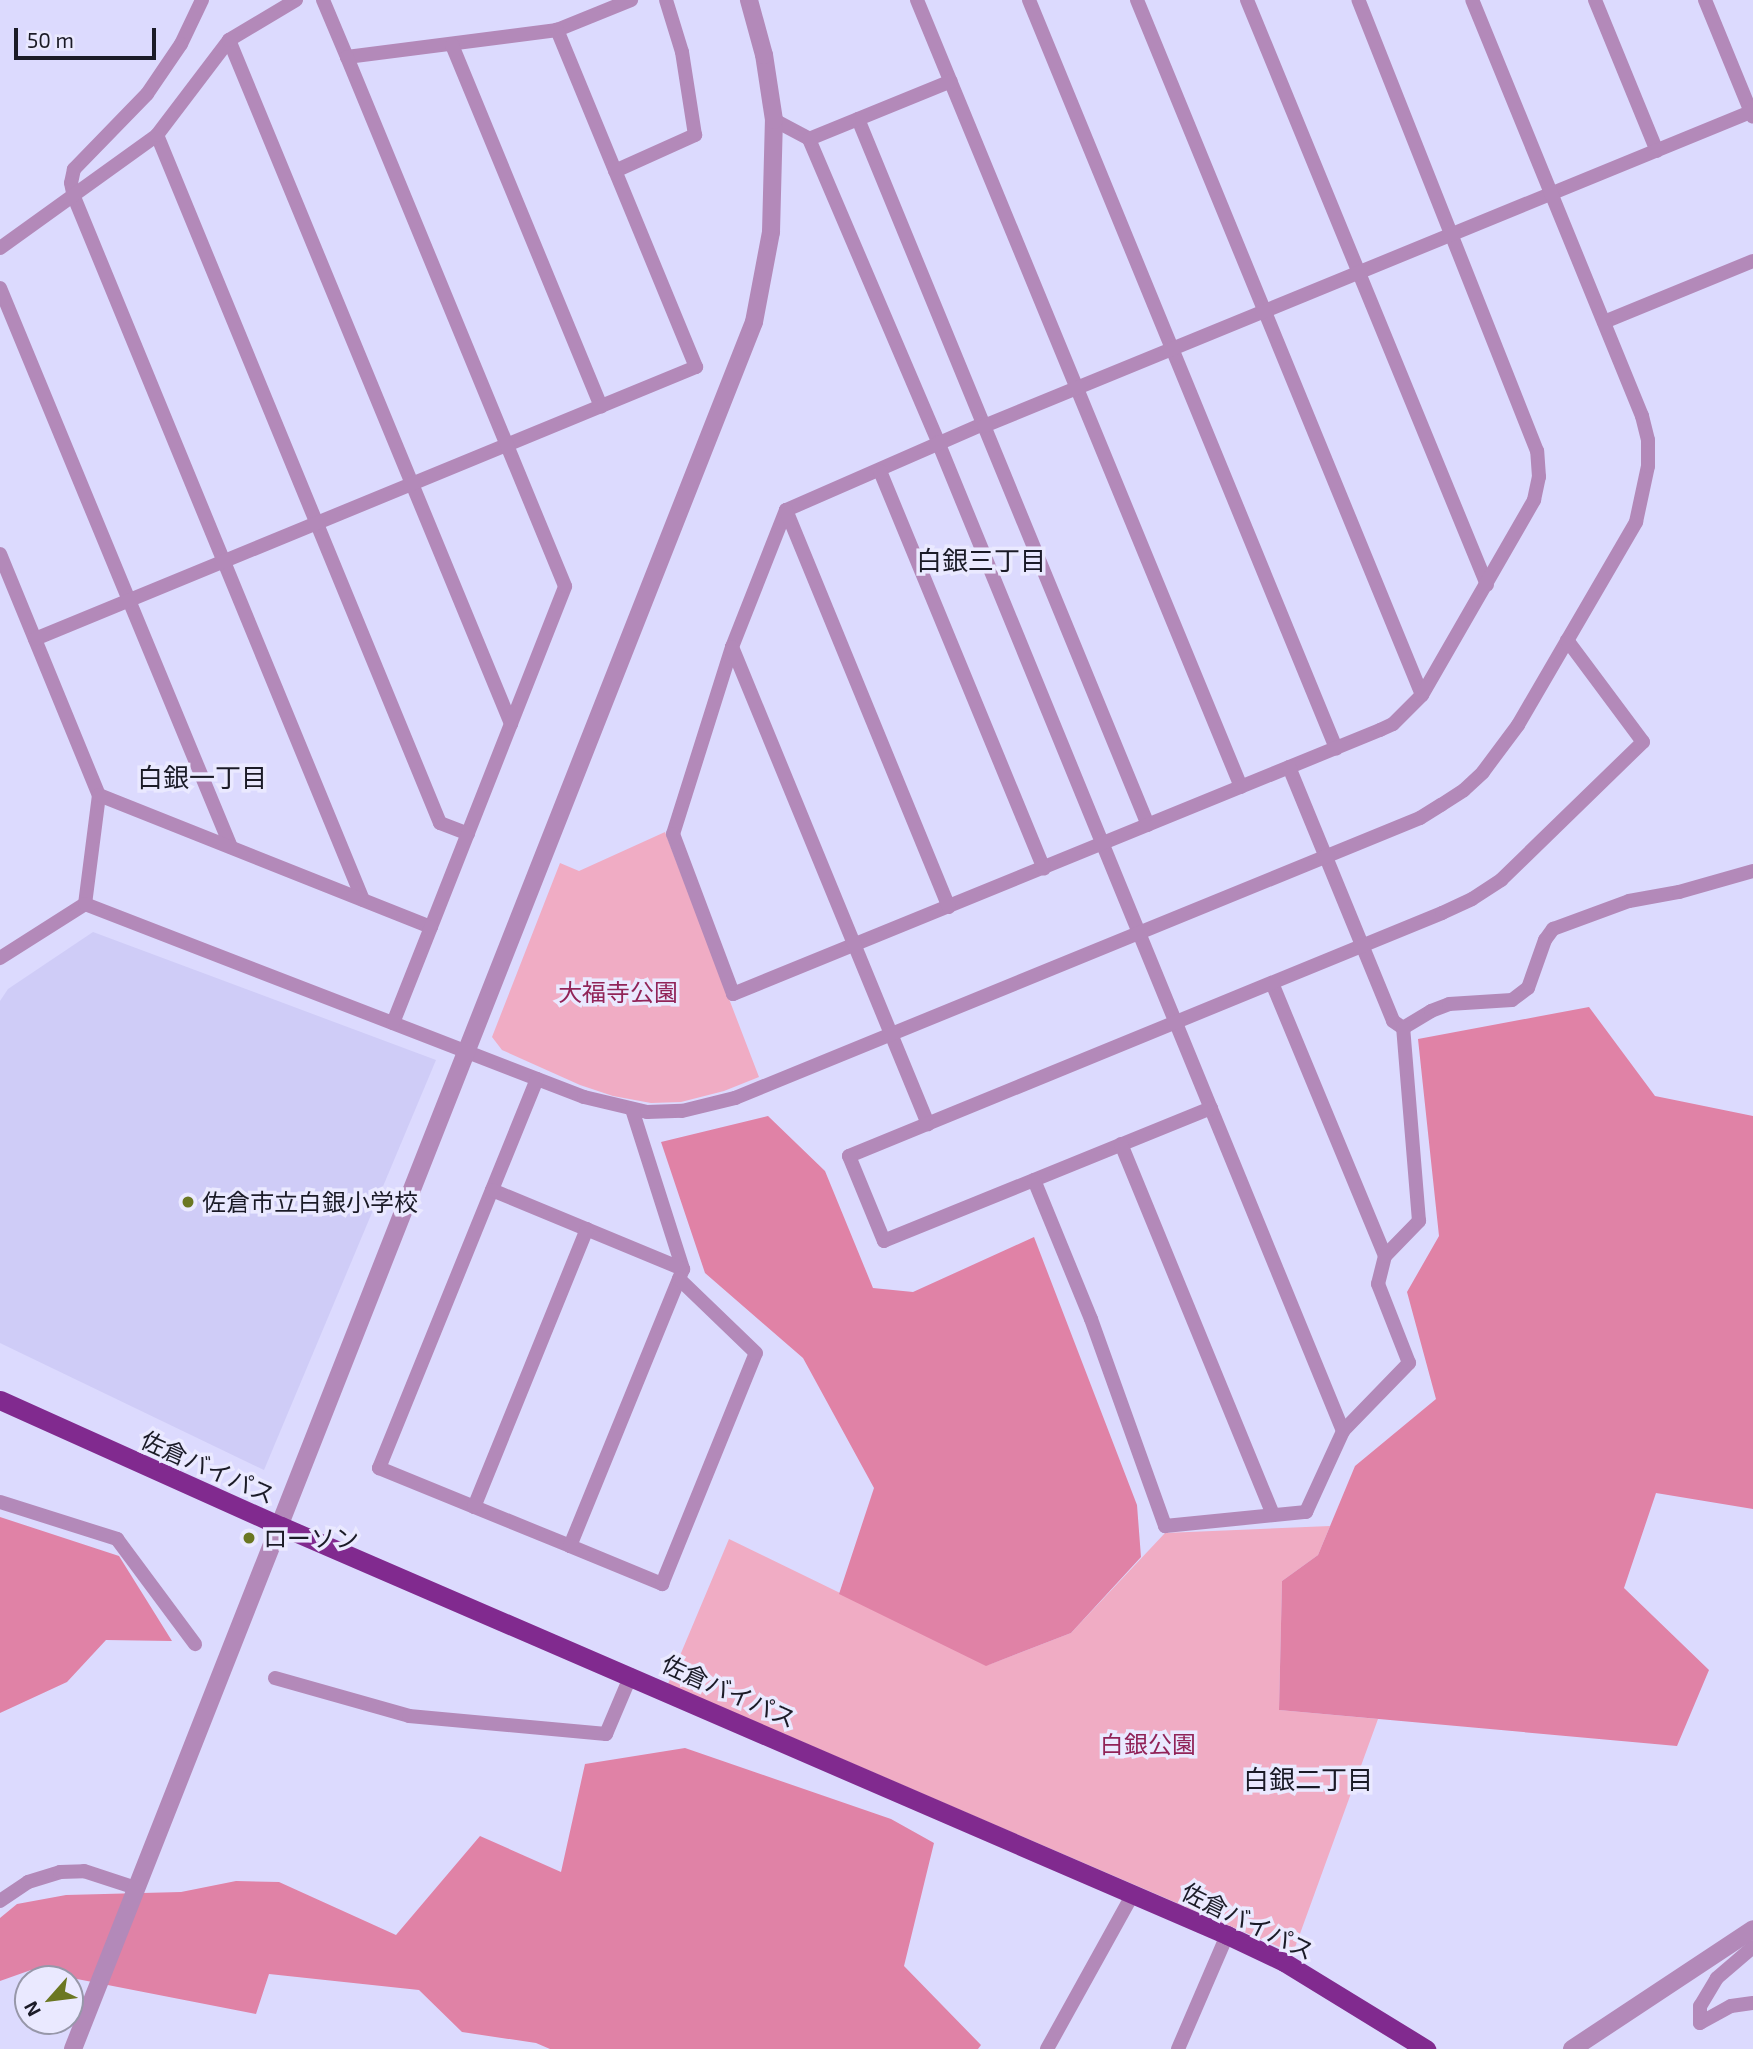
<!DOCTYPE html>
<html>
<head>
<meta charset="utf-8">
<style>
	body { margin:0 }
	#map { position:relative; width:1753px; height:2049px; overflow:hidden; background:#dcdafe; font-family:"Exo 2","Noto Sans JP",sans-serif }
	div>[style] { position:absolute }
	.built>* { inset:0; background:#cfccf7 }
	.green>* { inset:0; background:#f0acc4 }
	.forest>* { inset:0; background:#e082a6 }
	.minor>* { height:14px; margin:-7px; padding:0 7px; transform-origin:7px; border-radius:7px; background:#b389b9 }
	.tertiary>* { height:18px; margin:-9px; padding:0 9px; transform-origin:9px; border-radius:9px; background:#b389b9 }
	.trunk>* { height:19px; margin:-9.5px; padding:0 9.5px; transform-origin:9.5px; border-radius:9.5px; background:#812a8f }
	.dots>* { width:19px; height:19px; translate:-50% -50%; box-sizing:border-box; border:4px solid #eae9ff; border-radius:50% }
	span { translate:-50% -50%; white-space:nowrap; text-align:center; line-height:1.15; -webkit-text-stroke:7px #eae9ff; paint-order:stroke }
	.park-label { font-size:24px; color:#912358 }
	.poi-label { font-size:24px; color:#1b1b27 }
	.left { translate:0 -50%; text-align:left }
	.street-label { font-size:24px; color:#1b1b27 }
	.neighbourhood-label { font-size:26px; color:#1b1b27 }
	.north { position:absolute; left:14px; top:1965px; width:70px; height:70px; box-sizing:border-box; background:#eae9ff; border:2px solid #9797a9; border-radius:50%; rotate:242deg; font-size:19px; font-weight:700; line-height:28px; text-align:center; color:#1b1b27 }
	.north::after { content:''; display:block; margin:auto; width:24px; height:32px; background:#6b7722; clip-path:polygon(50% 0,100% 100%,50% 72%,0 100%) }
	.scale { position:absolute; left:14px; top:28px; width:142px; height:32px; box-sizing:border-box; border:4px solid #1b1b27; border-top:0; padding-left:9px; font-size:21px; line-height:24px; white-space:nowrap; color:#1b1b27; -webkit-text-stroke:5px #eae9ff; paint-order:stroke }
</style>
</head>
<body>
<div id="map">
	<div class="built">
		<i style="clip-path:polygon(93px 932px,436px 1060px,264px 1470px,0 1343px,0 1001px,8px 989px)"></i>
	</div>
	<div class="green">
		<i style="clip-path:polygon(665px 832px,759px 1077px,724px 1091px,681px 1102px,651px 1103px,613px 1096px,580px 1085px,502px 1050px,492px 1037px,560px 863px,579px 871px)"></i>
		<i style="clip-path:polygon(1330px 1526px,1318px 1555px,1282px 1581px,1279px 1710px,1378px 1719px,1293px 1953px,668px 1684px,729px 1539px,988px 1665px,1071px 1633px,1165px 1533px)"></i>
	</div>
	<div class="forest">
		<i style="clip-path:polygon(1589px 1007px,1655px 1096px,1753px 1116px,1753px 1509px,1656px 1493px,1624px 1588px,1709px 1670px,1677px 1746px,1279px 1710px,1282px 1581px,1318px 1555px,1355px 1466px,1436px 1399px,1407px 1292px,1439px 1236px,1418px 1039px)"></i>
		<i style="clip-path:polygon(768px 1116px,825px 1171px,873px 1288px,913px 1292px,1034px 1237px,1137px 1505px,1141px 1557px,1071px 1633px,986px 1666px,839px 1594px,874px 1488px,803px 1358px,705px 1273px,661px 1142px)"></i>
		<i style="clip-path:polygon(0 1517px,119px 1556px,172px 1641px,106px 1640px,67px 1682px,0 1713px)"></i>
		<i style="clip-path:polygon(685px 1748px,891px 1819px,934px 1843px,904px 1966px,981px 2045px,978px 2049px,550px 2049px,536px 2043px,462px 2032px,419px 1990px,269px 1974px,256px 2014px,31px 1970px,0 1981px,0 1918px,17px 1904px,66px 1895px,181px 1892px,236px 1881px,279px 1882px,396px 1935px,480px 1836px,561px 1872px,585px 1764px)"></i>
	</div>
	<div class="minor">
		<i style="left:202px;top:0;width:49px;rotate:115.5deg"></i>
		<i style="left:181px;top:44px;width:60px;rotate:124.2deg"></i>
		<i style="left:147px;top:94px;width:105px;rotate:134.2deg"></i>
		<i style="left:74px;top:169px;width:14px;rotate:102deg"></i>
		<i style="left:71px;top:183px;width:14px;rotate:78deg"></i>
		<i style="left:74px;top:197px;width:760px;rotate:67.65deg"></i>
		<i style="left:323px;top:0;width:62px;rotate:67.2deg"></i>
		<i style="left:347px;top:57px;width:212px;rotate:-7.3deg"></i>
		<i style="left:557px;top:30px;width:80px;rotate:-22.1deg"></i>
		<i style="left:917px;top:0;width:851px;rotate:67.62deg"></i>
		<i style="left:1029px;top:0;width:809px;rotate:67.69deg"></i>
		<i style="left:1137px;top:0;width:751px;rotate:67.7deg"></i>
		<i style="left:1247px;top:0;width:632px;rotate:67.69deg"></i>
		<i style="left:1595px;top:0;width:163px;rotate:67.7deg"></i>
		<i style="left:1705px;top:0;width:126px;rotate:67.7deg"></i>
		<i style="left:229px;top:40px;width:740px;rotate:67.59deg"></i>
		<i style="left:452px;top:45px;width:391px;rotate:67.6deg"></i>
		<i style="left:858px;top:119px;width:763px;rotate:67.67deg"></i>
		<i style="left:774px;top:120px;width:40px;rotate:28deg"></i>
		<i style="left:809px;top:139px;width:329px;rotate:66.9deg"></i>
		<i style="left:938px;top:442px;width:1069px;rotate:67.73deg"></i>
		<i style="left:157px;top:135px;width:744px;rotate:67.64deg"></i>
		<i style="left:440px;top:823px;width:30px;rotate:21deg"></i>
		<i style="left:809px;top:139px;width:153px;rotate:-22.2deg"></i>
		<i style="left:615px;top:171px;width:88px;rotate:-24.2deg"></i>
		<i style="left:695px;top:135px;width:84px;rotate:-98.9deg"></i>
		<i style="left:682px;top:52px;width:54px;rotate:-107.1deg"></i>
		<i style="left:0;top:248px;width:193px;rotate:-35.7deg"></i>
		<i style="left:157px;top:135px;width:119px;rotate:-52.8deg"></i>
		<i style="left:229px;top:40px;width:78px;rotate:-30.8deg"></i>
		<i style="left:0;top:288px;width:605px;rotate:67.55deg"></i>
		<i style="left:1604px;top:322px;width:161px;rotate:-22.3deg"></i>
		<i style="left:983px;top:424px;width:215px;rotate:156.4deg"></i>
		<i style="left:786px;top:510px;width:147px;rotate:111.5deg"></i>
		<i style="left:732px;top:647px;width:196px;rotate:107.5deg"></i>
		<i style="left:673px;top:834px;width:171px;rotate:69.4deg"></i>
		<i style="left:733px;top:994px;width:699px;rotate:-22.2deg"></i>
		<i style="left:1380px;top:730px;width:14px;rotate:-25deg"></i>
		<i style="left:1393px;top:724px;width:41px;rotate:-45deg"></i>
		<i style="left:1422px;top:695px;width:225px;rotate:-60.1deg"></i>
		<i style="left:1534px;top:500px;width:24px;rotate:-78deg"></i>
		<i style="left:1539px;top:477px;width:26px;rotate:-94deg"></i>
		<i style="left:1537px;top:451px;width:485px;rotate:-111.6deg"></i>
		<i style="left:984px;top:426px;width:831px;rotate:-22.28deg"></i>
		<i style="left:880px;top:471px;width:430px;rotate:67.6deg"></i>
		<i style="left:786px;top:510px;width:429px;rotate:67.7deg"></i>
		<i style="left:0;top:554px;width:261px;rotate:67.7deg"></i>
		<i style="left:99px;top:795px;width:110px;rotate:97.3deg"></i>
		<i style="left:85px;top:904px;width:101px;rotate:147.6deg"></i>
		<i style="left:35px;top:639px;width:715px;rotate:-22.37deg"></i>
		<i style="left:696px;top:367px;width:365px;rotate:-112.4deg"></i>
		<i style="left:732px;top:647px;width:516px;rotate:67.66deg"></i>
		<i style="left:1289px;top:767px;width:274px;rotate:67.7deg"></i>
		<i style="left:1393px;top:1021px;width:12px;rotate:35deg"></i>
		<i style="left:1403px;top:1028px;width:33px;rotate:-31deg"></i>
		<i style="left:1431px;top:1011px;width:19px;rotate:-21deg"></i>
		<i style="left:1449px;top:1004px;width:63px;rotate:-3.6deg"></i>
		<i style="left:1512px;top:1000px;width:20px;rotate:-37deg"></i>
		<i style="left:1528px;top:988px;width:51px;rotate:-70.5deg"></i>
		<i style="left:1545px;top:940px;width:14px;rotate:-54deg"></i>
		<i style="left:1553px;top:929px;width:81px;rotate:-20.2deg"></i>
		<i style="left:1629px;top:901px;width:51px;rotate:-10.2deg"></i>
		<i style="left:1679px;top:892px;width:77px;rotate:-15.8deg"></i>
		<i style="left:99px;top:795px;width:357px;rotate:21.7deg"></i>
		<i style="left:431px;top:927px;width:366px;rotate:-68.5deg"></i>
		<i style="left:565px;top:586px;width:572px;rotate:-112.4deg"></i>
		<i style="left:85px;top:904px;width:535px;rotate:21.15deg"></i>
		<i style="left:584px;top:1097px;width:65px;rotate:13.4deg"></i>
		<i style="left:647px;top:1112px;width:35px;rotate:-2deg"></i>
		<i style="left:682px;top:1111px;width:55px;rotate:-13.8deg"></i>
		<i style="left:735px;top:1098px;width:740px;rotate:-22.23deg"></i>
		<i style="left:1420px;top:818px;width:25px;rotate:-32deg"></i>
		<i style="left:1441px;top:805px;width:27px;rotate:-33deg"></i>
		<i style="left:1464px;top:790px;width:26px;rotate:-43deg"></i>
		<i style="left:1483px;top:772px;width:59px;rotate:-53.3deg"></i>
		<i style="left:1518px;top:725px;width:235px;rotate:-59.8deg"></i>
		<i style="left:1636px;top:522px;width:57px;rotate:-77.9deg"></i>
		<i style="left:1648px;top:466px;width:26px;rotate:-90deg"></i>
		<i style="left:1648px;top:440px;width:25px;rotate:-104deg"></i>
		<i style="left:1642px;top:416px;width:449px;rotate:-112.2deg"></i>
		<i style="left:1272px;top:983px;width:295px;rotate:67.5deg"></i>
		<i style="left:393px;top:1023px;width:103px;rotate:-68.4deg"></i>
		<i style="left:537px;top:1079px;width:420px;rotate:112.1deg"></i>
		<i style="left:379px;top:1468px;width:206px;rotate:22.2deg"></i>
		<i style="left:570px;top:1546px;width:299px;rotate:-67.8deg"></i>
		<i style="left:683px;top:1269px;width:168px;rotate:-107.7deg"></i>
		<i style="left:1211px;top:1108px;width:353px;rotate:157.9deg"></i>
		<i style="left:884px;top:1241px;width:92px;rotate:-112.4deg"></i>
		<i style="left:849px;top:1156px;width:641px;rotate:-22.28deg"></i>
		<i style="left:1442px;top:913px;width:33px;rotate:-25deg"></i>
		<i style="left:1472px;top:899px;width:35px;rotate:-33deg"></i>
		<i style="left:1501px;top:880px;width:198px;rotate:-44.2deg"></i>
		<i style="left:1643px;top:742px;width:127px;rotate:-126.7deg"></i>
		<i style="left:1121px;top:1144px;width:401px;rotate:67.7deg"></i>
		<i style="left:1034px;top:1180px;width:150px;rotate:67.7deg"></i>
		<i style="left:1091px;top:1319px;width:220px;rotate:70.3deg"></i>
		<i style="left:1165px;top:1526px;width:142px;rotate:-5.7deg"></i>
		<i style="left:1306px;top:1512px;width:89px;rotate:-65.4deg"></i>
		<i style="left:1343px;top:1431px;width:95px;rotate:-45.9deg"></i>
		<i style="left:1409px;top:1363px;width:85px;rotate:-111.4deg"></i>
		<i style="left:1378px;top:1284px;width:29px;rotate:-76deg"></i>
		<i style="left:1385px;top:1256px;width:49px;rotate:-45.8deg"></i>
		<i style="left:1419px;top:1221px;width:194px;rotate:-94.7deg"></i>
		<i style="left:492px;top:1190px;width:207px;rotate:22.5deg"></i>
		<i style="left:0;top:1502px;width:123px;rotate:17.5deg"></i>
		<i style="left:117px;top:1539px;width:131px;rotate:53.4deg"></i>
		<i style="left:474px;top:1507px;width:300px;rotate:-67.9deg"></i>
		<i style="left:570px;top:1546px;width:100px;rotate:22.4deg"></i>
		<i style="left:662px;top:1584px;width:249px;rotate:-67.9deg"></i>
		<i style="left:756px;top:1353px;width:107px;rotate:-136.1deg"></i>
		<i style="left:275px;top:1678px;width:139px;rotate:15.8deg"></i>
		<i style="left:409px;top:1716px;width:198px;rotate:5.2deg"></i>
		<i style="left:606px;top:1734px;width:64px;rotate:-67deg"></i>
		<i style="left:0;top:1901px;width:34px;rotate:-34deg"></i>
		<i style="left:28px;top:1882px;width:34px;rotate:-17deg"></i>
		<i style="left:60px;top:1872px;width:24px;rotate:-2deg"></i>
		<i style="left:84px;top:1871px;width:55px;rotate:18.1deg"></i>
		<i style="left:1753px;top:1947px;width:48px;rotate:139.3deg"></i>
		<i style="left:1717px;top:1978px;width:33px;rotate:121deg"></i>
		<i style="left:1700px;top:2006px;width:17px;rotate:90deg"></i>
		<i style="left:1700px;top:2023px;width:35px;rotate:-29deg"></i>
		<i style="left:1731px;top:2006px;width:22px;rotate:-8deg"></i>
		<i style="left:1047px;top:2049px;width:177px;rotate:-61deg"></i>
		<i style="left:1178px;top:2049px;width:124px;rotate:-66.7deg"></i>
	</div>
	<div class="tertiary">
		<i style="left:73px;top:2049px;width:1856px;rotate:-68.48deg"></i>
		<i style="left:754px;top:322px;width:92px;rotate:-79.3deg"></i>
		<i style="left:771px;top:232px;width:112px;rotate:-88.5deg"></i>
		<i style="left:774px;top:120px;width:66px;rotate:-98.7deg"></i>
		<i style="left:764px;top:55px;width:57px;rotate:-105.3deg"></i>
		<i style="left:1572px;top:2049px;width:217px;rotate:-33.5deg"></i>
	</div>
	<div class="trunk">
		<i style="left:0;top:1400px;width:308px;rotate:24.2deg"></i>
		<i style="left:281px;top:1526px;width:1031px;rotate:23.38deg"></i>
		<i style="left:1227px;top:1935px;width:63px;rotate:25.3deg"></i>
		<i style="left:1284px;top:1962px;width:167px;rotate:31.5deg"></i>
	</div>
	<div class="dots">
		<i style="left:188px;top:1202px;background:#6b7722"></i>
		<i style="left:249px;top:1538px;background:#6b7722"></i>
	</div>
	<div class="park-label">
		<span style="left:618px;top:992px">大福寺公園</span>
		<span style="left:1148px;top:1744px">白銀公園</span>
	</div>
	<div class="poi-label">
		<span class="left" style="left:202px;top:1202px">佐倉市立白銀小学校</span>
		<span class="left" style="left:263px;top:1538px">ローソン</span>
	</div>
	<div class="street-label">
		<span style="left:208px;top:1467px;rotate:24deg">佐倉バイパス</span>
		<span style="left:729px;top:1691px;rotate:24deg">佐倉バイパス</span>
		<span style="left:1248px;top:1921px;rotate:26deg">佐倉バイパス</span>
	</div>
	<div class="neighbourhood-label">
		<span style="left:981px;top:560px">白銀三丁目</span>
		<span style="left:202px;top:777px">白銀一丁目</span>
		<span style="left:1308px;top:1779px">白銀二丁目</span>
	</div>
	<div class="north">N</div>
	<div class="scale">50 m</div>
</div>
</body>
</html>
